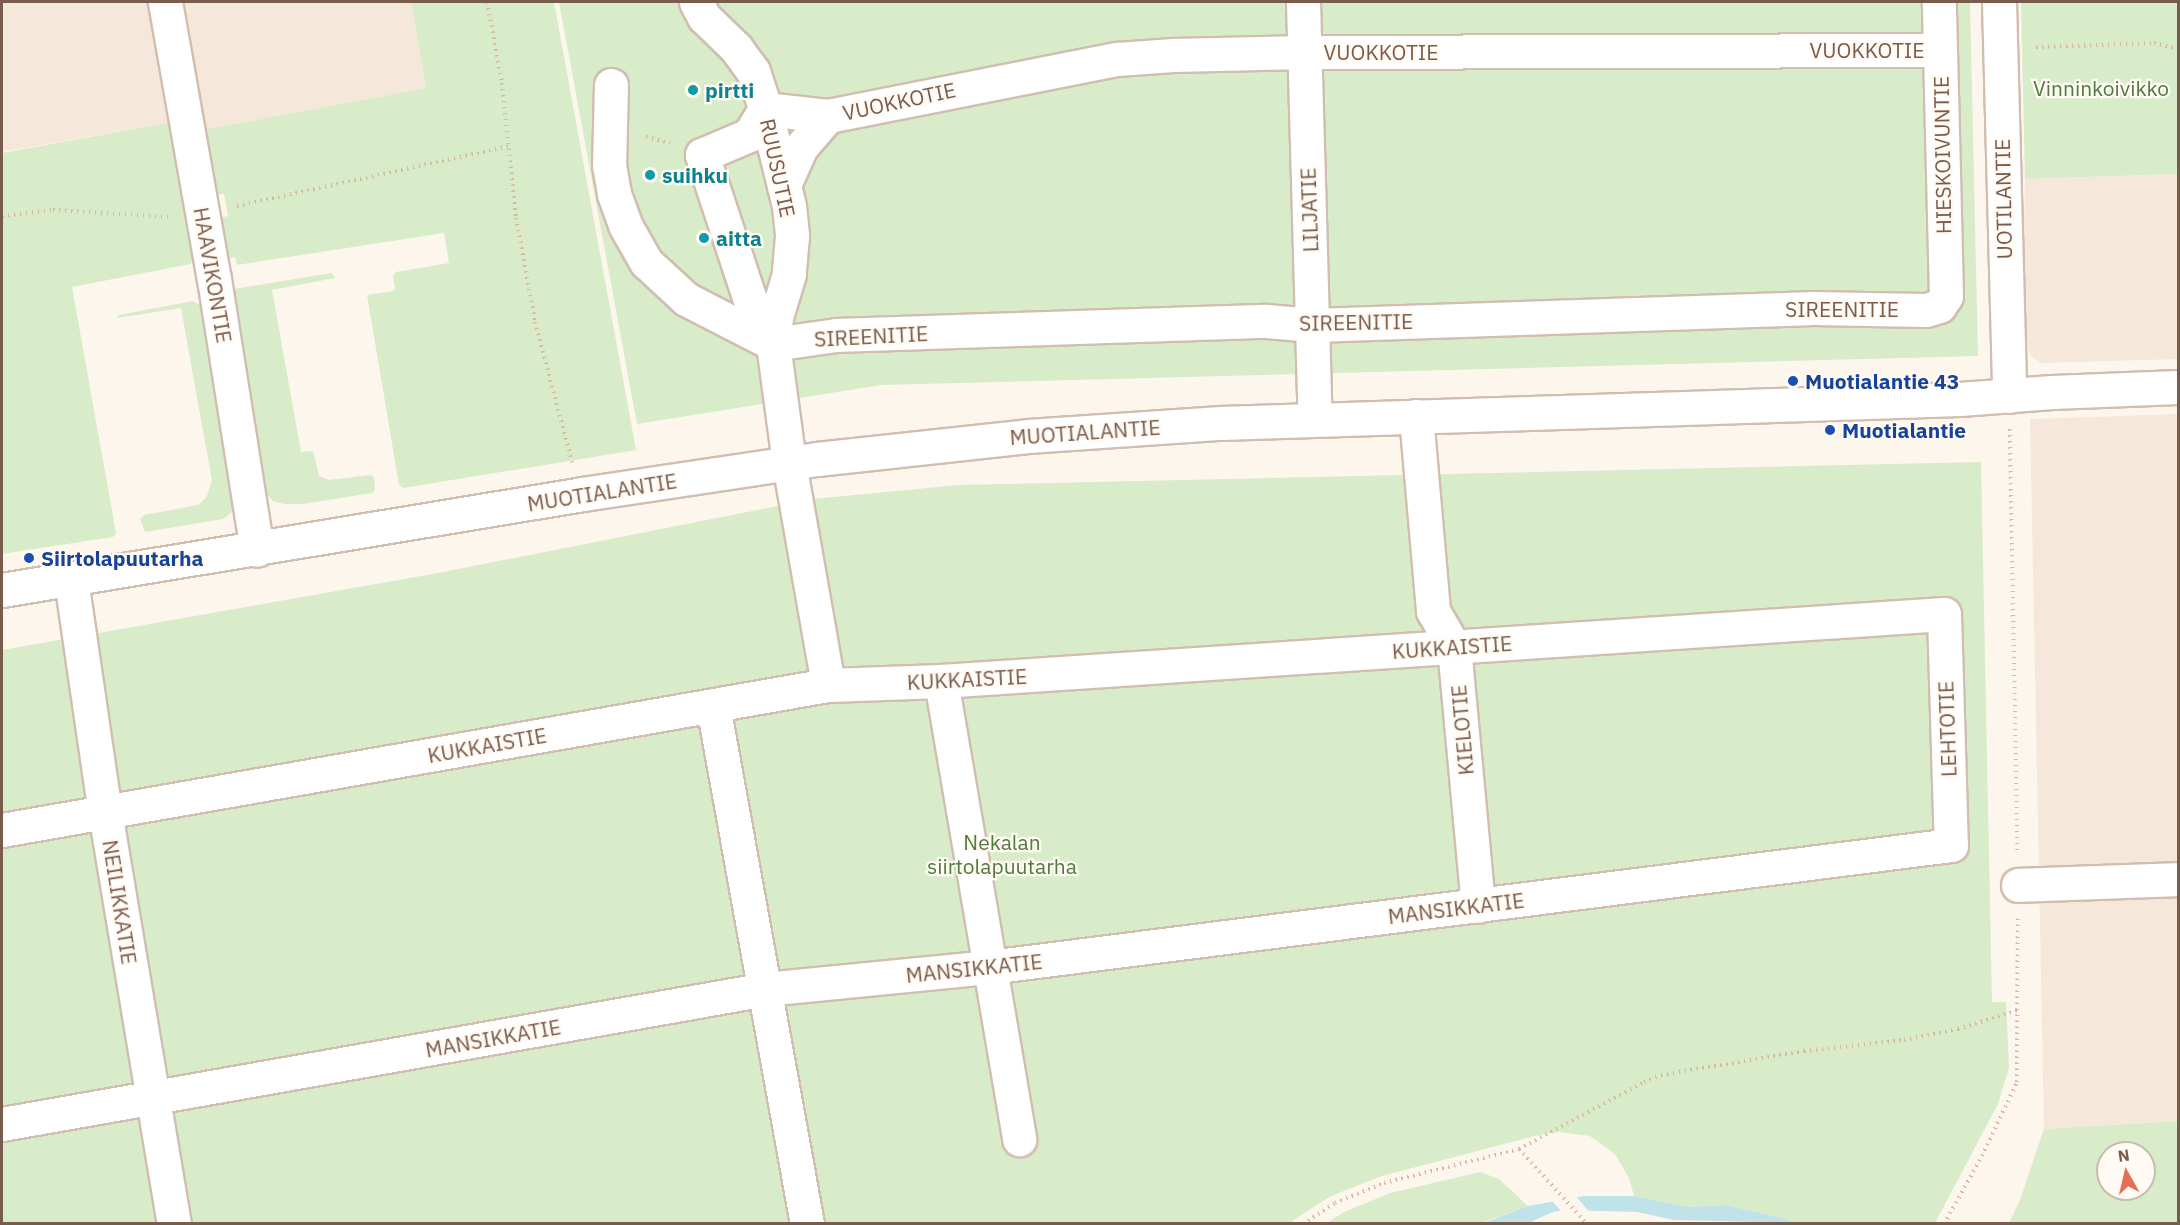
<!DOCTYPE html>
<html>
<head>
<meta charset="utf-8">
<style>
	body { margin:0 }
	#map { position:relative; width:2180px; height:1225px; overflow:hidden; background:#fdf6ec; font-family:"IBM Plex Sans",sans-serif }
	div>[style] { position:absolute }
	.residential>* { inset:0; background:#f5e8da }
	.green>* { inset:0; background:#d8ecc9 }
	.water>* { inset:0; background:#bfe3e8 }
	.pier>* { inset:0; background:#fdf6ec }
	.path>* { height:4px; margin-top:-2px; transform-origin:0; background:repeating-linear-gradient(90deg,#d9b8a5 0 1.5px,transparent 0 6px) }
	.roads { filter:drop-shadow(2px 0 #d1beb0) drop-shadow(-2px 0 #d1beb0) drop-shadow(0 2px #d1beb0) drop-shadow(0 -2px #d1beb0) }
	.minor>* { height:33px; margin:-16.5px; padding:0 16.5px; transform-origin:16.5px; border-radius:16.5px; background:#fff }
	.dots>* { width:16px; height:16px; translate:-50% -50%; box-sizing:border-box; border:3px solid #fffaf3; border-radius:50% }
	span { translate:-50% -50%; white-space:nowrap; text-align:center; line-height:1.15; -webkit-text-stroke:4.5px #fffaf3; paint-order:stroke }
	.street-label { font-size:21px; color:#7a5c4d }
	.park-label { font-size:21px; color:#537a41 }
	.culture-label { font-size:21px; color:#0d838f; font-weight:700 }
	.left { translate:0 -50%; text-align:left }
	.transit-label { font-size:21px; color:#164399; font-weight:700 }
	.frame { position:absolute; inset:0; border:3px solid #7a5c4d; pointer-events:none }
	.north { position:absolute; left:2096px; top:1141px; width:60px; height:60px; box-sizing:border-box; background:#fffaf3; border:2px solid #cabbb1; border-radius:50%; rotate:352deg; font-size:16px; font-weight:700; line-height:24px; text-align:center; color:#7a5c4d }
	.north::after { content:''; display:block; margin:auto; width:21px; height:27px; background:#e76f51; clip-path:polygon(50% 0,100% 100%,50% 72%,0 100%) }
</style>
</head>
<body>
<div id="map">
	<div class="residential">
		<i style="clip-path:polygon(2px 2px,150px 2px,172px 122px,2px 152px)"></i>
		<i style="clip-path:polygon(180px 2px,411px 2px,426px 88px,202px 130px)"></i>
		<i style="clip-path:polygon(2178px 174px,2178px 359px,2041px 363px,2031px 356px,2024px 341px,2022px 324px,2025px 179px)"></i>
		<i style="clip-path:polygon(2178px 414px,2178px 1121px,2044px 1129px,2030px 419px)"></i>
	</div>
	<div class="green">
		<i style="clip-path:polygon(411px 2px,554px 2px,636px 450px,403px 488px,399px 485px,367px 295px,393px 291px,395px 288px,393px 275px,396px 272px,449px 263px,444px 233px,237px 265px,235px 257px,230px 258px,224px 253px,216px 219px,228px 216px,224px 194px,212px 195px,202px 130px,426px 88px)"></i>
		<i style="clip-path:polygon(559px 2px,1970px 2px,1978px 356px,881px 385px,637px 424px)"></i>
		<i style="clip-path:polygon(2021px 2px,2178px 2px,2178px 174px,2025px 179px)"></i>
		<i style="clip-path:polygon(172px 122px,194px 259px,190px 264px,72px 287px,116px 533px,113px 537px,2px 554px,2px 153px)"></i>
		<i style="clip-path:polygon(332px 273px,335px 278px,272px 290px,301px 452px,313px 451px,319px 476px,329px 480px,370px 475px,374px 477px,375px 490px,372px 493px,303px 504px,284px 504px,273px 501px,262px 489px,231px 294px,234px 289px)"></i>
		<i style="clip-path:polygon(193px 301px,203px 307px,234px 504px,232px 512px,223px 519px,145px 532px,140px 519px,144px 515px,198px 505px,206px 498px,212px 481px,181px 308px,117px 318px,119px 315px)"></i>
		<i style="clip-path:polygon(1981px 462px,1992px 1002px,2006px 1002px,2009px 1068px,1998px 1104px,1935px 1223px,1802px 1223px,1726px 1205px,1688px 1207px,1634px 1196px,1629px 1178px,1615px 1154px,1590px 1136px,1559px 1132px,1538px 1135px,1382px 1176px,1331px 1196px,1289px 1223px,2px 1224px,2px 650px,438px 573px,813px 499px,959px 485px)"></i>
		<i style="clip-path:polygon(evenodd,2178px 1121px,2178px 1223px,2009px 1223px,2020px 1200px,2044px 1129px,2178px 1121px,2108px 1153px,2144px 1153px,2144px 1189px,2108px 1189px,2108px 1153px)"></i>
		<i style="clip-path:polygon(1480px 1172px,1499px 1179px,1528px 1206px,1481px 1223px,1325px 1224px,1344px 1212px,1390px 1193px)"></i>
	</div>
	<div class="water">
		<i style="clip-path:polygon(1584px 1196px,1634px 1196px,1688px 1207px,1726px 1205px,1802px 1223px,1674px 1220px,1637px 1212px,1565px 1210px,1553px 1212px,1528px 1223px,1481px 1224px,1528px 1206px)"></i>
	</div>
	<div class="pier">
		<i style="clip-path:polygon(1574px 1194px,1591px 1214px,1563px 1213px,1549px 1198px)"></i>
	</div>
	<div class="path">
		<i style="left:487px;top:2px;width:82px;rotate:79.5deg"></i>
		<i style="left:502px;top:83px;width:136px;rotate:84.1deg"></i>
		<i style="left:516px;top:218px;width:106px;rotate:79.6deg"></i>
		<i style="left:535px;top:322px;width:145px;rotate:75.2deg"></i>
		<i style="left:2036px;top:47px;width:118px;rotate:-1.9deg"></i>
		<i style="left:2154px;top:43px;width:25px;rotate:14deg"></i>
		<i style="left:646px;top:137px;width:25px;rotate:14deg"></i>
		<i style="left:237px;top:206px;width:279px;rotate:-12.4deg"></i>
		<i style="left:2px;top:216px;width:51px;rotate:-6.7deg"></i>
		<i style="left:53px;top:210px;width:115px;rotate:3.5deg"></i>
		<i style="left:2010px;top:429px;width:422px;rotate:89deg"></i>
		<i style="left:1519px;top:1149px;width:101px;rotate:47.8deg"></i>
		<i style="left:1303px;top:1224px;width:38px;rotate:-33deg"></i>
		<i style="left:1335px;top:1203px;width:53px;rotate:-22.2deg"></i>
		<i style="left:1384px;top:1183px;width:139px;rotate:-14.1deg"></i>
		<i style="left:1519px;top:1149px;width:142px;rotate:-28.2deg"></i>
		<i style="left:1644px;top:1082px;width:18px;rotate:-22deg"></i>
		<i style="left:1661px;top:1075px;width:145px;rotate:-9.5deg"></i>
		<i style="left:1804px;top:1051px;width:101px;rotate:-6.3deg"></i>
		<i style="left:1904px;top:1040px;width:55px;rotate:-11.5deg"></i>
		<i style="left:1958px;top:1029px;width:63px;rotate:-17.6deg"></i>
		<i style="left:1944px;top:1224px;width:78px;rotate:-60.8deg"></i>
		<i style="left:1982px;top:1156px;width:82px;rotate:-64.7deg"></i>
		<i style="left:2017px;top:1082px;width:164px;rotate:-89.7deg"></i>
	</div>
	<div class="roads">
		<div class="minor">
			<i style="left:165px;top:2px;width:281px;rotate:80deg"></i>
			<i style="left:214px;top:279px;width:274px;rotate:81deg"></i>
			<i style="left:696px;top:2px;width:17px;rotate:62deg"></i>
			<i style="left:704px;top:17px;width:45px;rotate:44.1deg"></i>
			<i style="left:736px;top:48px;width:29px;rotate:54deg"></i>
			<i style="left:753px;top:71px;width:40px;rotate:72deg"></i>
			<i style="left:765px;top:109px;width:100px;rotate:76.1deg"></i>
			<i style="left:789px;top:206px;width:30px;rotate:84deg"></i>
			<i style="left:792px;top:236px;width:38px;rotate:95deg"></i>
			<i style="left:789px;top:274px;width:45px;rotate:106.8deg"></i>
			<i style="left:776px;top:317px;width:27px;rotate:96deg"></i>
			<i style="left:773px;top:344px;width:120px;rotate:82.3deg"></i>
			<i style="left:789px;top:463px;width:225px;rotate:80deg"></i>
			<i style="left:1303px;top:2px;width:417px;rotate:88.4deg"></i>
			<i style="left:1999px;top:2px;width:394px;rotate:88.5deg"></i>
			<i style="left:611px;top:85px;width:80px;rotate:91.4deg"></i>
			<i style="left:609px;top:165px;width:29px;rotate:80deg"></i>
			<i style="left:614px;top:194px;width:33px;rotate:70deg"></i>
			<i style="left:625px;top:225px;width:43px;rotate:60.4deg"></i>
			<i style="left:646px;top:262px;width:54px;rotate:42.8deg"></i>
			<i style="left:686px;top:299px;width:98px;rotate:27.3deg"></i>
			<i style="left:828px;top:116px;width:295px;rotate:-11.2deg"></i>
			<i style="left:1117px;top:59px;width:56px;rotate:-4.1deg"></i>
			<i style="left:1173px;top:55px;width:132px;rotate:-1.3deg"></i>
			<i style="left:1305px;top:52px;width:634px;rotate:-0.18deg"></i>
			<i style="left:773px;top:344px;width:64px;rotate:-8.1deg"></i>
			<i style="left:836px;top:335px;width:430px;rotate:-1.9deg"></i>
			<i style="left:1266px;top:321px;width:47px;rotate:4.9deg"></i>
			<i style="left:1313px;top:325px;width:501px;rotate:-1.94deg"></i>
			<i style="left:1814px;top:308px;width:112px;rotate:1deg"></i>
			<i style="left:1926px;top:310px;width:14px;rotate:-17deg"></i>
			<i style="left:1939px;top:306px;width:12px;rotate:-55deg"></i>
			<i style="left:1946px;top:296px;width:294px;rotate:-91.4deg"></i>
			<i style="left:773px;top:344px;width:53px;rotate:-117.1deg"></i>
			<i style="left:749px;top:297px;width:150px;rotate:-108.3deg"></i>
			<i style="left:702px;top:155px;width:51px;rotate:-23.1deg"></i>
			<i style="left:749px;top:135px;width:31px;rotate:-58deg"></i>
			<i style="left:765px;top:109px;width:63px;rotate:6.3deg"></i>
			<i style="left:828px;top:116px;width:41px;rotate:131.1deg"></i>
			<i style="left:801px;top:147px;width:42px;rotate:114.1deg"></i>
			<i style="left:1416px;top:416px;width:196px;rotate:85deg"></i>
			<i style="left:1433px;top:611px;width:42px;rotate:59.7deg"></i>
			<i style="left:1454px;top:647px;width:260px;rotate:84.7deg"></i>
			<i style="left:71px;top:580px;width:234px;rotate:81.7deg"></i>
			<i style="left:105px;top:812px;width:418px;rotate:80.5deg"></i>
			<i style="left:2px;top:590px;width:589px;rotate:-9.38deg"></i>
			<i style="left:583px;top:494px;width:237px;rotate:-8.5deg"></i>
			<i style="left:817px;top:459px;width:212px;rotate:-6.2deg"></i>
			<i style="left:1028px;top:436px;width:193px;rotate:-3.9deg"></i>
			<i style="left:1221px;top:423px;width:739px;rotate:-1.86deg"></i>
			<i style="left:1960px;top:399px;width:92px;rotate:-4.4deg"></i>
			<i style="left:2052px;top:392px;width:126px;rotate:-2.3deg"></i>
			<i style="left:941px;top:681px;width:465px;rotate:80.3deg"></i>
			<i style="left:713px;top:706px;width:526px;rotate:79.71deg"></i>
			<i style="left:2px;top:830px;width:839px;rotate:-9.96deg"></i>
			<i style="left:828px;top:685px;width:113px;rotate:-2deg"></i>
			<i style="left:941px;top:681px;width:1005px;rotate:-3.82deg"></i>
			<i style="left:1944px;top:614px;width:231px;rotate:88.3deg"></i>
			<i style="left:1951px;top:845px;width:970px;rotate:172.77deg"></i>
			<i style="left:989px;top:967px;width:224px;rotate:174.4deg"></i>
			<i style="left:766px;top:989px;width:776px;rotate:169.98deg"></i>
			<i style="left:2018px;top:885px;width:160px;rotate:-2.1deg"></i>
		</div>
	</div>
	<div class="dots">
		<i style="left:693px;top:90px;background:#0f9aa8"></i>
		<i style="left:650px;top:175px;background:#0f9aa8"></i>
		<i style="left:704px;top:238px;background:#0f9aa8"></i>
		<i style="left:1793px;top:381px;background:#1a4fb4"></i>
		<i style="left:1830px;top:430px;background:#1a4fb4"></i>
		<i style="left:29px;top:558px;background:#1a4fb4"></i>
	</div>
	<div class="street-label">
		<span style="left:1867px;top:50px">VUOKKOTIE</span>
		<span style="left:1381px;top:52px">VUOKKOTIE</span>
		<span style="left:899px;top:101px;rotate:-12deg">VUOKKOTIE</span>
		<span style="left:1942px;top:155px;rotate:-91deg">HIESKOIVUNTIE</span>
		<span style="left:778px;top:168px;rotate:78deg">RUUSUTIE</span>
		<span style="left:2003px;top:199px;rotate:-91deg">UOTILANTIE</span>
		<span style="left:1309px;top:210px;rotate:-92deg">LILJATIE</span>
		<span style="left:213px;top:275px;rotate:80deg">HAAVIKONTIE</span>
		<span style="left:1842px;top:309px">SIREENITIE</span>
		<span style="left:1356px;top:322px;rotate:-1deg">SIREENITIE</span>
		<span style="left:871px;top:336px;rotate:-3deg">SIREENITIE</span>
		<span style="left:1085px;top:432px;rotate:-4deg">MUOTIALANTIE</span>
		<span style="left:602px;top:492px;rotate:-9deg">MUOTIALANTIE</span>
		<span style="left:1452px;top:647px;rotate:-4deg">KUKKAISTIE</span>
		<span style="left:967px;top:679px;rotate:-3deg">KUKKAISTIE</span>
		<span style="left:1947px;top:729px;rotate:-92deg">LEHTOTIE</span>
		<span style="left:1462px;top:730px;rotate:-95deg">KIELOTIE</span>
		<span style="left:487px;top:745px;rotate:-10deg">KUKKAISTIE</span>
		<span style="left:120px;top:902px;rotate:81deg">NEILIKKATIE</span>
		<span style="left:1456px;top:908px;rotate:-7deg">MANSIKKATIE</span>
		<span style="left:974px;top:968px;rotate:-6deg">MANSIKKATIE</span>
		<span style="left:493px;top:1038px;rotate:-10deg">MANSIKKATIE</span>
	</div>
	<div class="park-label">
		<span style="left:2101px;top:88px">Vinninkoivikko</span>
		<span style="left:1002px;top:854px">Nekalan<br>siirtolapuutarha</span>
	</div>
	<div class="culture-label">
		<span class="left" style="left:705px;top:90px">pirtti</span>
		<span class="left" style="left:662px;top:175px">suihku</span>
		<span class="left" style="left:716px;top:238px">aitta</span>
	</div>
	<div class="transit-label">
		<span class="left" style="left:1805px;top:381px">Muotialantie 43</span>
		<span class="left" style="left:1842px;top:430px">Muotialantie</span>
		<span class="left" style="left:41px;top:558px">Siirtolapuutarha</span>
	</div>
	<div class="frame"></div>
	<div class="north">N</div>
</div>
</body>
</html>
